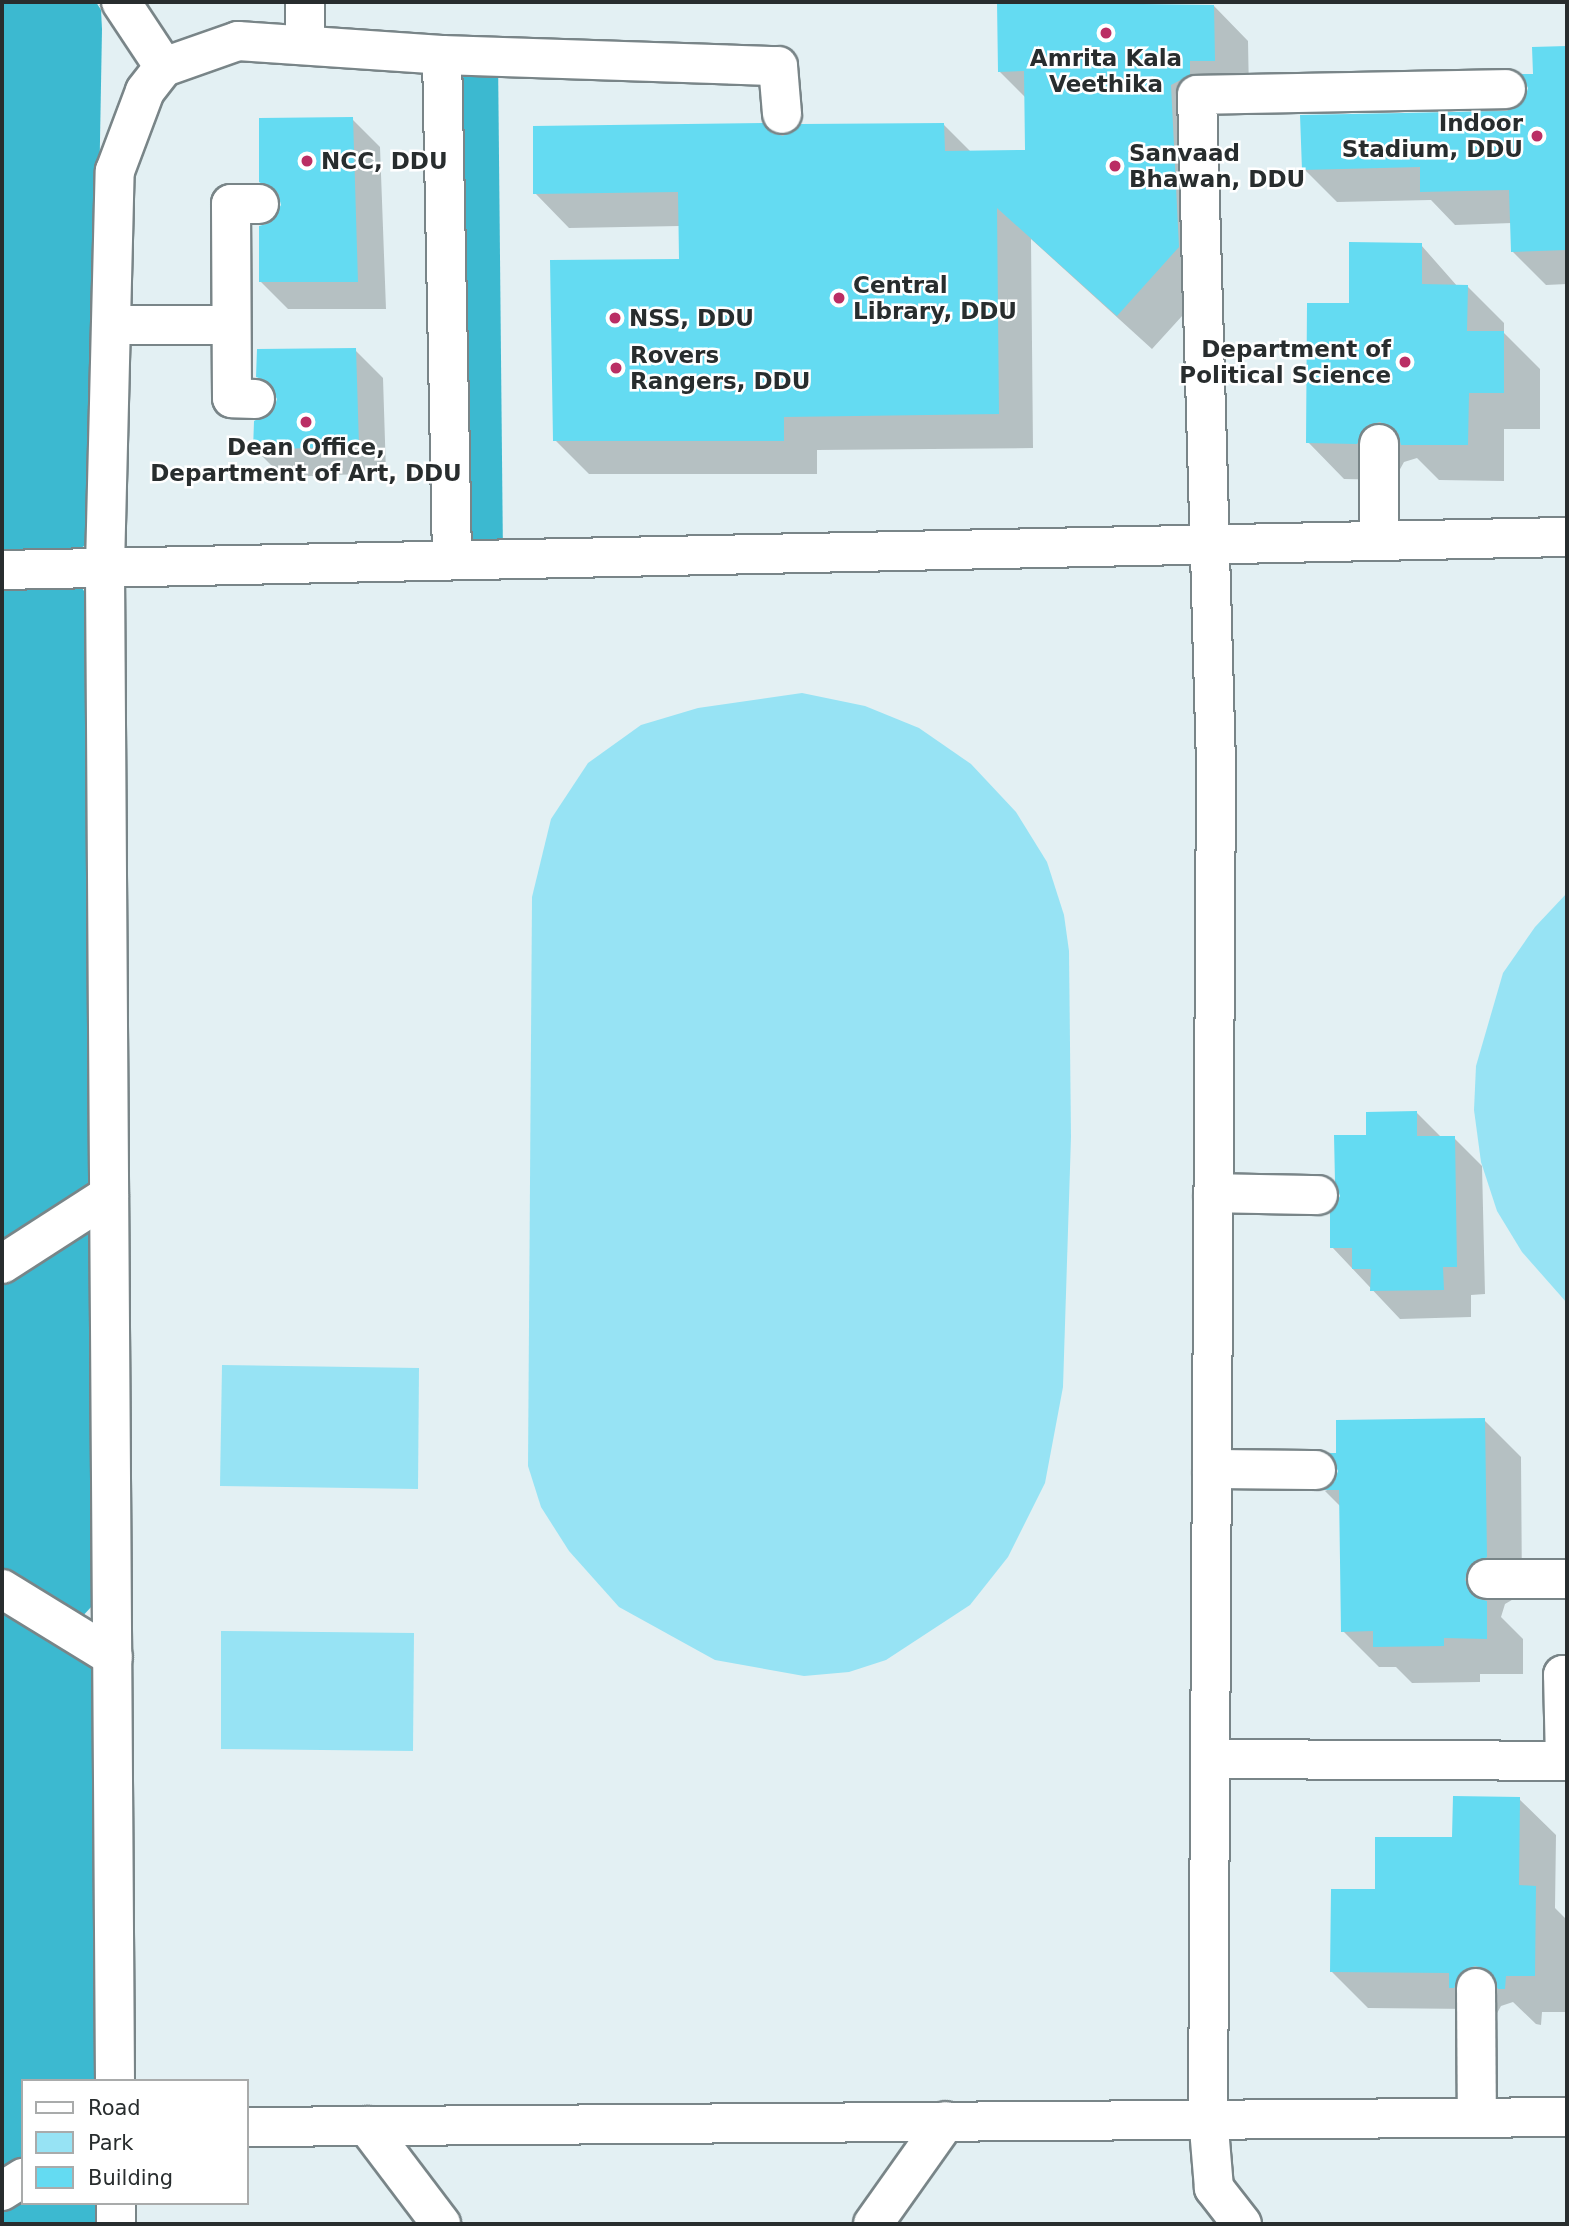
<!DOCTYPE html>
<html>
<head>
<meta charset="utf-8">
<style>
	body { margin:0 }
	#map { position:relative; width:1569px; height:2226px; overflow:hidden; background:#e3f0f3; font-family:"DejaVu Sans",sans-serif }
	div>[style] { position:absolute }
	.green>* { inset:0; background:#97e3f4 }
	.forest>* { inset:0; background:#3cb9d0 }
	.shadow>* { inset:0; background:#0003 }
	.building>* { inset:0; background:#64dbf2 }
	.roads { filter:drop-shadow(2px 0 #798588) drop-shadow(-2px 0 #798588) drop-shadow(0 2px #798588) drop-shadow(0 -2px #798588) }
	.minor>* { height:38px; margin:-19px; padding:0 19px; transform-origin:19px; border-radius:19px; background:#fff }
	.dots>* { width:19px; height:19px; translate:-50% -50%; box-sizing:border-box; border:4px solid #fff; border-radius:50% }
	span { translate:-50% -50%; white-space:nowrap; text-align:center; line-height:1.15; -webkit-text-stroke:5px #fff; paint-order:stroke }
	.poi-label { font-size:23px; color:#282d2e; font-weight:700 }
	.right { translate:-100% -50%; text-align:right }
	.left { translate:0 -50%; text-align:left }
	.frame { position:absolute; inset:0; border:4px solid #282d2e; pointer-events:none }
	.legend { position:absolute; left:21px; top:2079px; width:228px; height:126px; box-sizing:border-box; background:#fff; border:2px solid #a9abab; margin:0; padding:9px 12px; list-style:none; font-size:21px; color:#282d2e }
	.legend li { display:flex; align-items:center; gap:14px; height:35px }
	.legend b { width:35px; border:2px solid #a9abab }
</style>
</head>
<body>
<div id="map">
	<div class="green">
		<i style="clip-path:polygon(802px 693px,865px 706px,919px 728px,971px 764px,1016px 812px,1047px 862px,1064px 915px,1069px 951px,1071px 1137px,1063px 1387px,1045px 1483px,1008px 1557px,970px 1605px,886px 1660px,849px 1672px,804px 1676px,715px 1660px,619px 1607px,569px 1551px,541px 1507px,528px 1466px,532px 897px,551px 819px,588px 763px,641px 725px,698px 708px)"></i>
		<i style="clip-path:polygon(1567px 893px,1567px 1303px,1522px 1252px,1497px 1211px,1481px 1162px,1474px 1110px,1476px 1066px,1503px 973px,1535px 927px)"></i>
		<i style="clip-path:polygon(222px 1365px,419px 1368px,418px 1489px,220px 1486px)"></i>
		<i style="clip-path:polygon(221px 1631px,414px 1633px,413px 1751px,221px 1749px)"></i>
	</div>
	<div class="forest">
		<i style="clip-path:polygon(2px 2px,96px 2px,101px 10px,102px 29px,93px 530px,87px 544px,75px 552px,2px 560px)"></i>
		<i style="clip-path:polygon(442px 55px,498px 57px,503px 557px,452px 558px)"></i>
		<i style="clip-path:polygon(2px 579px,80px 585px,92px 603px,92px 1173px,86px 1191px,2px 1249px)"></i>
		<i style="clip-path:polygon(73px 1225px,93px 1230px,93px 1605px,78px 1621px,2px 1577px,2px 1271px)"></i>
		<i style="clip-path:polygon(2px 1594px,93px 1662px,96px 2081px,23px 2081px,23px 2169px,2px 2182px)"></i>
		<i style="clip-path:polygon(23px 2192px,23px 2203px,101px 2203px,101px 2224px,2px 2224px,2px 2206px)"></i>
	</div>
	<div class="shadow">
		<i style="clip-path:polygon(998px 2px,1214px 6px,1248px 41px,1249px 94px,1204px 120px,1213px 282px,1152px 349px,1031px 239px,1033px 448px,817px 450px,817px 474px,589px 474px,555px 440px,681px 261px,680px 226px,569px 228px,535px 193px,773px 135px,943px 124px,971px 152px,1027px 151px,1026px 98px,999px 71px)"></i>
		<i style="clip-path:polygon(1567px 47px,1567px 284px,1546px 285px,1513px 252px,1512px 223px,1455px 225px,1431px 200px,1337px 202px,1304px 169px,1302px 117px,1518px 110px,1535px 76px,1534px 48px)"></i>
		<i style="clip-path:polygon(352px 119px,380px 147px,386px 309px,288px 309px,260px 281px,260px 227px,279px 217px,283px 204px,260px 181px)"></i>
		<i style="clip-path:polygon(1421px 245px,1458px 287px,1468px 287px,1504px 323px,1504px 333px,1540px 369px,1540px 429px,1504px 429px,1504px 481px,1439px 480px,1417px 458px,1404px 462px,1394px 480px,1344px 479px,1308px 442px,1350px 305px)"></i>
		<i style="clip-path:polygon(355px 350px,383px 378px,386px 473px,283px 477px,255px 449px,279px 399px,258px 376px)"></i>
		<i style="clip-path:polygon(1417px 1113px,1442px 1138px,1454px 1138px,1482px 1166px,1485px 1294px,1471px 1295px,1471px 1317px,1400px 1319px,1332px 1247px,1342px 1196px,1368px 1136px)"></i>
		<i style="clip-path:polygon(1484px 1420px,1521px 1457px,1522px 1594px,1505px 1604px,1501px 1617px,1523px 1639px,1523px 1674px,1480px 1674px,1480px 1682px,1412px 1683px,1396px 1667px,1379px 1667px,1343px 1631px,1341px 1507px,1325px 1491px)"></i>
		<i style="clip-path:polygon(1519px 1799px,1556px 1835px,1555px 1908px,1567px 1920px,1567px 2012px,1542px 2012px,1541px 2025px,1536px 2024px,1513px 2002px,1501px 2006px,1491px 2024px,1472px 2009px,1368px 2008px,1332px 1972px,1377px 1891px)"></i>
	</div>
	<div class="building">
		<i style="clip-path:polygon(997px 2px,1214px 5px,1215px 61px,1190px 61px,1190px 75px,1171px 85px,1179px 247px,1117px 316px,997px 208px,999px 414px,784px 417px,784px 441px,553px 441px,550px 260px,679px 259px,678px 192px,533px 194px,533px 126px,763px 123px,772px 133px,783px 136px,801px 124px,944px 123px,945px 151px,1025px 150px,1024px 71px,998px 72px)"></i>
		<i style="clip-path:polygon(1567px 46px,1567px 250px,1511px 252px,1509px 190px,1420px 192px,1420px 167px,1302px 170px,1300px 115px,1507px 111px,1525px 99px,1528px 88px,1521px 74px,1533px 74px,1532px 47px)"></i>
		<i style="clip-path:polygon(353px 117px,358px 282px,259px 282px,259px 226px,270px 223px,281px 205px,278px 193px,259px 182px,259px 118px)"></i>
		<i style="clip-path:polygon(1349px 242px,1422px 243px,1422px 284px,1468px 285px,1467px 331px,1504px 331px,1504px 393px,1469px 393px,1468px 445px,1401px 445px,1398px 433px,1380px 422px,1368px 425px,1357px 444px,1306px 443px,1307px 303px,1349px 303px)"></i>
		<i style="clip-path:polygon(356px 348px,359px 446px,253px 450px,254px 421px,273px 411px,277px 399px,267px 381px,256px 377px,257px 349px)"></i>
		<i style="clip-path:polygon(1417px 1111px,1417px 1136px,1455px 1136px,1457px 1267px,1443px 1267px,1444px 1290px,1370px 1291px,1371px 1269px,1352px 1269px,1352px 1248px,1330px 1248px,1330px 1213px,1340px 1196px,1335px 1182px,1334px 1135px,1366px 1135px,1366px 1112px)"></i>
		<i style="clip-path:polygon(1485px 1418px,1487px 1557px,1468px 1568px,1465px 1580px,1476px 1598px,1487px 1601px,1487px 1639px,1444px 1638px,1444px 1646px,1373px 1647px,1373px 1631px,1341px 1632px,1339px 1490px,1322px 1490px,1334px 1482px,1338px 1471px,1329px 1453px,1336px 1453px,1336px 1420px)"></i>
		<i style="clip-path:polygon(1453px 1796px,1520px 1797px,1519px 1885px,1536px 1886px,1535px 1976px,1506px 1976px,1505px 1989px,1498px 1989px,1487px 1969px,1475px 1966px,1464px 1970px,1454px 1988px,1449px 1988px,1449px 1973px,1330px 1972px,1331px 1889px,1375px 1889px,1375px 1837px,1452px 1837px)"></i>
	</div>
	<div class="roads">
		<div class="minor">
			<i style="left:121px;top:2px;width:78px;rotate:56.5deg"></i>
			<i style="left:305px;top:44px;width:42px;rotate:-90deg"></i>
			<i style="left:442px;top:55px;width:503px;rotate:88.86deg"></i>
			<i style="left:111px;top:325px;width:120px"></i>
			<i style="left:255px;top:399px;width:23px;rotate:-178deg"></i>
			<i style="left:232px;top:398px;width:194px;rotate:-90.3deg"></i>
			<i style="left:231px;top:204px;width:28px"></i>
			<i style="left:1379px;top:444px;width:97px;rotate:90deg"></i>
			<i style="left:2px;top:570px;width:1565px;rotate:-1.21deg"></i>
			<i style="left:1213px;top:1193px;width:105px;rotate:1.1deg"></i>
			<i style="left:2px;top:1264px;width:127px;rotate:-32.8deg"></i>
			<i style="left:1212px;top:1469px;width:104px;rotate:0.6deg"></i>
			<i style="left:1487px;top:1579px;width:80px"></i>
			<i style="left:2px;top:1589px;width:130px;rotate:31.5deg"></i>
			<i style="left:1211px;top:1759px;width:354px;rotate:0.3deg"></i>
			<i style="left:1565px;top:1761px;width:86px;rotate:-91.3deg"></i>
			<i style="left:1563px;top:1675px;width:4px"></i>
			<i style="left:1476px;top:1988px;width:129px;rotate:89.6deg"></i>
			<i style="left:115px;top:2081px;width:1514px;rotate:-90.38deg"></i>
			<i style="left:105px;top:567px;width:396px;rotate:-88.6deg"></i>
			<i style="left:115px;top:171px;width:85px;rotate:-69.4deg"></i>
			<i style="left:145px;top:91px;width:31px;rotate:-52deg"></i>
			<i style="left:164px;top:67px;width:78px;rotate:-19.4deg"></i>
			<i style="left:238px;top:41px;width:204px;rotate:3.9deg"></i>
			<i style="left:442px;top:55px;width:336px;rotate:1.9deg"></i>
			<i style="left:778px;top:66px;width:48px;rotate:85.2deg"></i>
			<i style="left:367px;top:2126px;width:123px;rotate:52.9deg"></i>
			<i style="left:247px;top:2127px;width:1320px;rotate:-0.43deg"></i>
			<i style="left:2px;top:2191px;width:25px;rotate:-32deg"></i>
			<i style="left:116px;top:2203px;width:21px;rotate:90deg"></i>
			<i style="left:873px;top:2224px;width:126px;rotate:-54.7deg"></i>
			<i style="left:1242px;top:2224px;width:46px;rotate:-127.9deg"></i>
			<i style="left:1214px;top:2188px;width:71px;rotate:-94.8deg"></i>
			<i style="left:1208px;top:2117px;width:1353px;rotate:-89.66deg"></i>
			<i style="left:1216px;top:764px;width:669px;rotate:-91.63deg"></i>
			<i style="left:1197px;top:95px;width:309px;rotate:-1.1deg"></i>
		</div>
	</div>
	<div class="dots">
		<i style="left:1106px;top:33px;background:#ba2e64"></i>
		<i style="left:1537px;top:136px;background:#ba2e64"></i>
		<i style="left:307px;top:161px;background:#ba2e64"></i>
		<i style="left:1115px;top:166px;background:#ba2e64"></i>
		<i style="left:839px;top:298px;background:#ba2e64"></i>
		<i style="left:615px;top:318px;background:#ba2e64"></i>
		<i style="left:1405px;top:362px;background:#ba2e64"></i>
		<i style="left:616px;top:368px;background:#ba2e64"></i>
		<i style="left:306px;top:422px;background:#ba2e64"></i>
	</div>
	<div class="poi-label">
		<span style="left:1106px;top:71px">Amrita Kala<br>Veethika</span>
		<span class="right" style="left:1523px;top:136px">Indoor<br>Stadium, DDU</span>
		<span class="left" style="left:1129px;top:166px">Sanvaad<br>Bhawan, DDU</span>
		<span class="left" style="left:321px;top:161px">NCC, DDU</span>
		<span class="left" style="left:853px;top:298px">Central<br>Library, DDU</span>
		<span class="left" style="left:629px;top:318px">NSS, DDU</span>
		<span class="right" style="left:1391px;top:362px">Department of<br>Political Science</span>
		<span class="left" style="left:630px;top:368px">Rovers<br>Rangers, DDU</span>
		<span style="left:306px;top:460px">Dean Office,<br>Department of Art, DDU</span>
	</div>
	<div class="frame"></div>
	<ul class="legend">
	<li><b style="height:9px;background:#fff"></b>Road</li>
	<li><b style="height:19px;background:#97e3f4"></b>Park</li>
	<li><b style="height:19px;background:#64dbf2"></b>Building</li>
	</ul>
</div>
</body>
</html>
